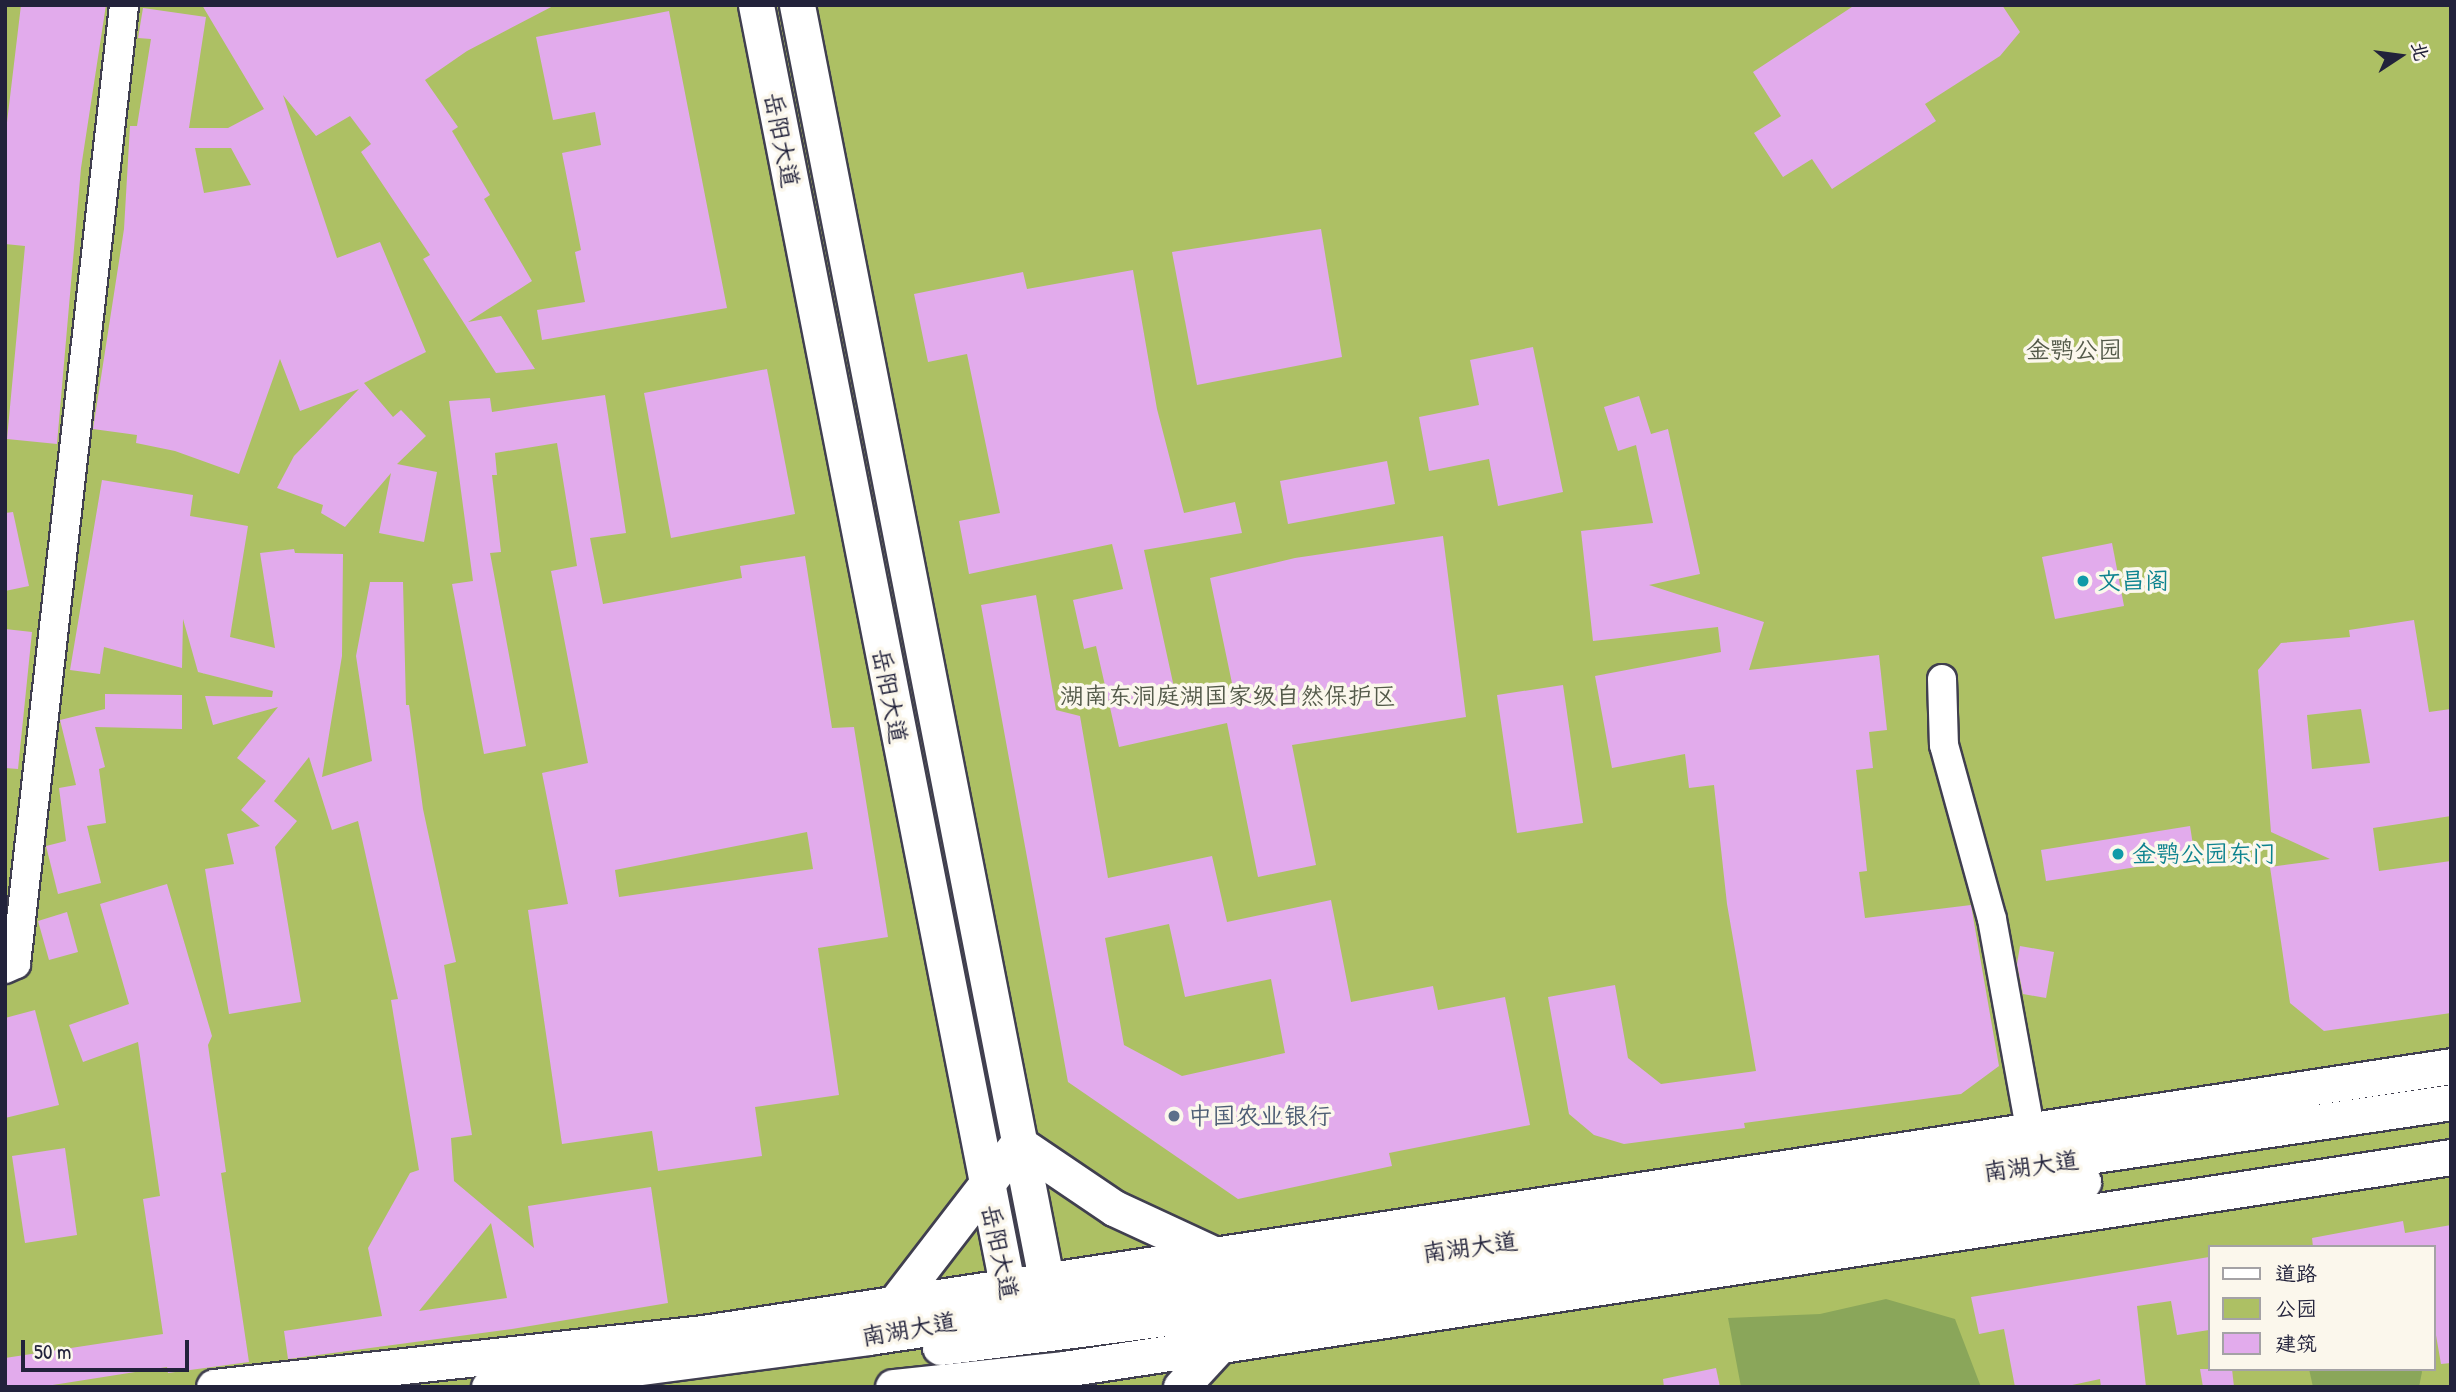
<!DOCTYPE html>
<html>
<head>
<meta charset="utf-8">
<style>
	body { margin:0 }
	#map { position:relative; width:2456px; height:1392px; overflow:hidden; background:#e8e1bf; font-family:"Patrick Hand","LXGW WenKai TC",sans-serif }
	div>[style] { position:absolute }
	.green>* { inset:0; background:#adc064 }
	.forest>* { inset:0; background:#8aa65a }
	.building>* { inset:0; background:#e2abec }
	.roads { filter:drop-shadow(2px 0 #403f4f) drop-shadow(-2px 0 #403f4f) drop-shadow(0 2px #403f4f) drop-shadow(0 -2px #403f4f) }
	.minor>* { height:28px; margin:-14px; padding:0 14px; transform-origin:14px; border-radius:14px; background:#fff }
	.major>* { height:35px; margin:-17.5px; padding:0 17.5px; transform-origin:17.5px; border-radius:17.5px; background:#fff }
	.dots>* { width:19px; height:19px; translate:-50% -50%; box-sizing:border-box; border:4px solid #fbf7ec; border-radius:50% }
	span { translate:-50% -50%; white-space:nowrap; text-align:center; line-height:1.15; -webkit-text-stroke:7px #fbf7ec; paint-order:stroke }
	.street-label { font-size:24px; color:#22223b }
	.park-label { font-size:24px; color:#535949 }
	.culture-label { font-size:24px; color:#0d838f }
	.left { translate:0 -50%; text-align:left }
	.service-label { font-size:24px; color:#4e5e75 }
	.frame { position:absolute; inset:0; border:7px solid #22223b; pointer-events:none }
	.legend { position:absolute; left:2208px; top:1245px; width:228px; height:126px; box-sizing:border-box; background:#fbf7ec; border:2px solid #a4a2a5; margin:0; padding:9px 12px; list-style:none; font-size:21px; color:#22223b }
	.legend li { display:flex; align-items:center; gap:14px; height:35px }
	.legend b { width:35px; border:2px solid #a4a2a5 }
	.north { position:absolute; left:2365px; top:21px; width:70px; height:70px; -webkit-text-stroke:5px #fbf7ec; paint-order:stroke; rotate:77deg; font-size:19px; font-weight:700; line-height:28px; text-align:center; color:#22223b }
	.north::after { content:''; display:block; margin:auto; width:24px; height:32px; background:#22223b; clip-path:polygon(50% 0,100% 100%,50% 72%,0 100%) }
	.scale { position:absolute; left:21px; top:1340px; width:168px; height:32px; box-sizing:border-box; border:4px solid #22223b; border-top:0; padding-left:9px; font-size:21px; line-height:24px; white-space:nowrap; color:#22223b; -webkit-text-stroke:5px #fbf7ec; paint-order:stroke }
</style>
</head>
<body>
<div id="map">
	<div class="green">
		<i style="clip-path:polygon(evenodd,5px 5px,2451px 5px,2451px 1387px,5px 1387px,5px 5px,2209px 1247px,2433px 1247px,2433px 1369px,2209px 1369px,2209px 1247px)"></i>
	</div>
	<div class="forest">
		<i style="clip-path:polygon(1886px 1299px,1955px 1319px,1981px 1387px,1741px 1387px,1728px 1318px,1820px 1314px)"></i>
		<i style="clip-path:polygon(2309px 1369px,2421px 1369px,2422px 1372px,2419px 1387px,2313px 1387px)"></i>
	</div>
	<div class="building">
		<i style="clip-path:polygon(21px 5px,106px 5px,81px 168px,57px 444px,7px 439px,25px 246px,5px 244px,5px 139px)"></i>
		<i style="clip-path:polygon(evenodd,202px 5px,555px 5px,467px 51px,425px 80px,458px 127px,452px 131px,490px 195px,484px 199px,532px 281px,468px 322px,501px 316px,535px 369px,496px 373px,423px 259px,430px 255px,361px 152px,371px 144px,350px 116px,316px 136px,283px 95px,337px 258px,380px 242px,426px 352px,364px 383px,393px 417px,401px 410px,426px 436px,397px 464px,437px 472px,424px 542px,379px 533px,391px 473px,345px 527px,321px 513px,323px 505px,277px 488px,294px 456px,359px 389px,300px 411px,280px 359px,239px 474px,175px 451px,136px 443px,137px 435px,93px 429px,124px 229px,130px 126px,137px 126px,151px 39px,138px 38px,143px 8px,206px 17px,189px 128px,228px 128px,264px 109px,202px 5px,195px 148px,231px 148px,251px 185px,204px 193px,195px 148px)"></i>
		<i style="clip-path:polygon(1855px 5px,2002px 5px,2020px 32px,2000px 56px,1925px 104px,1936px 121px,1832px 189px,1812px 159px,1783px 177px,1754px 133px,1781px 116px,1753px 72px)"></i>
		<i style="clip-path:polygon(669px 11px,727px 308px,542px 340px,537px 310px,585px 302px,575px 252px,581px 250px,562px 153px,601px 145px,595px 112px,553px 120px,536px 37px)"></i>
		<i style="clip-path:polygon(1321px 229px,1342px 357px,1197px 385px,1172px 252px)"></i>
		<i style="clip-path:polygon(1133px 270px,1157px 409px,1184px 513px,1235px 502px,1242px 533px,1144px 550px,1177px 701px,1233px 688px,1210px 578px,1295px 558px,1443px 536px,1466px 717px,1292px 745px,1316px 865px,1258px 877px,1227px 723px,1119px 747px,1096px 646px,1084px 649px,1073px 600px,1123px 589px,1112px 544px,969px 574px,959px 521px,1000px 513px,967px 354px,928px 362px,914px 294px,1023px 272px,1027px 289px)"></i>
		<i style="clip-path:polygon(1533px 347px,1563px 492px,1498px 506px,1489px 459px,1429px 471px,1419px 417px,1479px 405px,1470px 360px)"></i>
		<i style="clip-path:polygon(767px 369px,795px 514px,671px 538px,644px 393px)"></i>
		<i style="clip-path:polygon(evenodd,605px 395px,626px 533px,590px 538px,603px 604px,742px 578px,740px 566px,805px 556px,832px 728px,854px 727px,888px 937px,818px 948px,839px 1095px,755px 1107px,762px 1156px,658px 1171px,652px 1131px,562px 1144px,528px 910px,568px 904px,542px 773px,588px 763px,551px 571px,577px 566px,557px 443px,495px 453px,497px 475px,492px 475px,501px 552px,490px 553px,526px 746px,484px 754px,452px 584px,473px 581px,449px 401px,490px 398px,492px 412px,605px 395px,807px 832px,813px 869px,619px 897px,615px 870px,807px 832px)"></i>
		<i style="clip-path:polygon(1639px 396px,1651px 434px,1668px 429px,1700px 574px,1649px 585px,1764px 622px,1749px 670px,1879px 655px,1887px 730px,1869px 732px,1873px 768px,1856px 770px,1867px 871px,1859px 872px,1865px 918px,1971px 905px,1999px 1066px,1961px 1094px,1744px 1123px,1745px 1128px,1624px 1144px,1594px 1135px,1569px 1114px,1548px 997px,1615px 985px,1628px 1058px,1661px 1084px,1756px 1071px,1727px 904px,1714px 785px,1689px 788px,1685px 754px,1612px 768px,1595px 676px,1721px 652px,1718px 627px,1593px 641px,1581px 531px,1653px 523px,1636px 445px,1618px 451px,1604px 407px)"></i>
		<i style="clip-path:polygon(1387px 461px,1395px 504px,1288px 524px,1280px 481px)"></i>
		<i style="clip-path:polygon(evenodd,102px 480px,193px 495px,190px 516px,248px 526px,230px 637px,275px 648px,260px 553px,294px 549px,295px 553px,343px 554px,342px 656px,322px 777px,372px 761px,356px 656px,370px 582px,403px 582px,406px 705px,409px 705px,423px 809px,456px 962px,444px 965px,472px 1135px,451px 1138px,454px 1181px,534px 1248px,528px 1206px,651px 1187px,668px 1303px,512px 1329px,288px 1359px,284px 1331px,382px 1316px,368px 1248px,410px 1173px,419px 1170px,391px 1000px,398px 999px,358px 821px,332px 830px,309px 757px,274px 801px,297px 821px,275px 847px,301px 1002px,229px 1014px,205px 869px,234px 864px,227px 834px,260px 826px,241px 810px,266px 781px,237px 758px,278px 707px,213px 725px,205px 696px,272px 697px,273px 691px,198px 672px,183px 619px,182px 668px,104px 647px,100px 674px,70px 670px,102px 480px,491px 1223px,507px 1298px,419px 1311px,491px 1223px)"></i>
		<i style="clip-path:polygon(13px 512px,29px 586px,5px 591px,5px 513px)"></i>
		<i style="clip-path:polygon(2112px 543px,2124px 606px,2055px 619px,2042px 557px)"></i>
		<i style="clip-path:polygon(evenodd,1036px 595px,1056px 710px,1080px 716px,1108px 878px,1212px 856px,1227px 922px,1331px 900px,1351px 1002px,1433px 986px,1438px 1010px,1505px 997px,1530px 1125px,1389px 1153px,1392px 1166px,1238px 1199px,1068px 1082px,981px 605px,1036px 595px,1169px 924px,1185px 997px,1271px 979px,1285px 1053px,1182px 1076px,1124px 1045px,1105px 938px,1169px 924px)"></i>
		<i style="clip-path:polygon(evenodd,2414px 620px,2429px 712px,2451px 709px,2451px 816px,2373px 828px,2379px 871px,2451px 861px,2451px 1013px,2324px 1031px,2290px 1003px,2270px 867px,2330px 859px,2271px 832px,2258px 670px,2281px 643px,2350px 637px,2349px 630px,2414px 620px,2361px 709px,2370px 763px,2312px 769px,2307px 715px,2361px 709px)"></i>
		<i style="clip-path:polygon(5px 629px,32px 632px,18px 769px,5px 768px)"></i>
		<i style="clip-path:polygon(1563px 685px,1583px 823px,1517px 833px,1497px 695px)"></i>
		<i style="clip-path:polygon(105px 694px,182px 695px,182px 729px,95px 727px,105px 767px,99px 769px,106px 823px,87px 826px,101px 883px,58px 894px,46px 846px,66px 841px,59px 788px,76px 785px,60px 720px,105px 709px)"></i>
		<i style="clip-path:polygon(2190px 826px,2195px 858px,2046px 881px,2041px 850px)"></i>
		<i style="clip-path:polygon(167px 884px,212px 1036px,208px 1045px,226px 1172px,221px 1173px,249px 1362px,168px 1373px,167px 1367px,40px 1387px,5px 1387px,5px 1358px,163px 1334px,143px 1199px,160px 1196px,138px 1042px,83px 1062px,69px 1025px,129px 1004px,100px 904px)"></i>
		<i style="clip-path:polygon(67px 912px,78px 952px,49px 960px,38px 921px)"></i>
		<i style="clip-path:polygon(2020px 946px,2054px 952px,2046px 998px,2023px 994px,2017px 964px)"></i>
		<i style="clip-path:polygon(35px 1010px,59px 1105px,5px 1118px,5px 1018px)"></i>
		<i style="clip-path:polygon(65px 1148px,77px 1235px,25px 1243px,12px 1156px)"></i>
		<i style="clip-path:polygon(2403px 1221px,2405px 1233px,2451px 1225px,2451px 1363px,2441px 1364px,2433px 1318px,2433px 1247px,2313px 1247px,2312px 1238px)"></i>
		<i style="clip-path:polygon(2209px 1257px,2209px 1330px,2177px 1335px,2171px 1301px,2137px 1306px,2146px 1387px,2101px 1387px,2100px 1379px,2063px 1387px,2015px 1387px,2004px 1329px,1979px 1334px,1971px 1297px)"></i>
		<i style="clip-path:polygon(1716px 1368px,1720px 1387px,1664px 1387px,1663px 1379px)"></i>
		<i style="clip-path:polygon(2200px 1369px,2232px 1369px,2234px 1387px,2203px 1387px)"></i>
	</div>
	<div class="roads">
		<div class="minor">
			<i style="left:1942px;top:679px;width:66px;rotate:88.3deg"></i>
			<i style="left:1944px;top:745px;width:180px;rotate:74.6deg"></i>
			<i style="left:1992px;top:919px;width:218px;rotate:79.7deg"></i>
			<i style="left:5px;top:969px;width:12px;rotate:-24deg"></i>
			<i style="left:16px;top:964px;width:965px;rotate:-83.57deg"></i>
		</div>
		<div class="major">
			<i style="left:756px;top:5px;width:1330px;rotate:78.9deg"></i>
			<i style="left:797px;top:5px;width:1324px;rotate:78.94deg"></i>
			<i style="left:885px;top:1316px;width:218px;rotate:-52.4deg"></i>
			<i style="left:1018px;top:1143px;width:116px;rotate:34.1deg"></i>
			<i style="left:1114px;top:1208px;width:117px;rotate:24.8deg"></i>
			<i style="left:940px;top:1347px;width:652px;rotate:-7.31deg"></i>
			<i style="left:1587px;top:1264px;width:503px;rotate:-9.39deg"></i>
			<i style="left:214px;top:1387px;width:492px;rotate:-6.3deg"></i>
			<i style="left:703px;top:1333px;width:1768px;rotate:-8.68deg"></i>
			<i style="left:489px;top:1387px;width:382px;rotate:-7.5deg"></i>
			<i style="left:868px;top:1337px;width:1600px;rotate:-8.44deg"></i>
			<i style="left:893px;top:1387px;width:172px;rotate:-6deg"></i>
			<i style="left:1064px;top:1369px;width:1403px;rotate:-8.69deg"></i>
			<i style="left:1181px;top:1387px;width:67px;rotate:-47.4deg"></i>
		</div>
	</div>
	<div class="dots">
		<i style="left:2083px;top:581px;background:#0f9aa8"></i>
		<i style="left:2118px;top:854px;background:#0f9aa8"></i>
		<i style="left:1174px;top:1116px;background:#5c6f8a"></i>
	</div>
	<div class="street-label">
		<span style="left:782px;top:140px;rotate:79deg">岳阳大道</span>
		<span style="left:890px;top:696px;rotate:79deg">岳阳大道</span>
		<span style="left:2031px;top:1166px;rotate:-8deg">南湖大道</span>
		<span style="left:1470px;top:1247px;rotate:-8deg">南湖大道</span>
		<span style="left:1000px;top:1252px;rotate:78deg">岳阳大道</span>
		<span style="left:909px;top:1329px;rotate:-10deg">南湖大道</span>
	</div>
	<div class="park-label">
		<span style="left:2074px;top:350px">金鹗公园</span>
		<span style="left:1228px;top:696px">湖南东洞庭湖国家级自然保护区</span>
	</div>
	<div class="culture-label">
		<span class="left" style="left:2097px;top:581px">文昌阁</span>
		<span class="left" style="left:2132px;top:854px">金鹗公园东门</span>
	</div>
	<div class="service-label">
		<span class="left" style="left:1188px;top:1116px">中国农业银行</span>
	</div>
	<div class="frame"></div>
	<ul class="legend">
	<li><b style="height:9px;background:#fff"></b>道路</li>
	<li><b style="height:19px;background:#adc064"></b>公园</li>
	<li><b style="height:19px;background:#e2abec"></b>建筑</li>
	</ul>
	<div class="north">北</div>
	<div class="scale">50 m</div>
</div>
</body>
</html>
